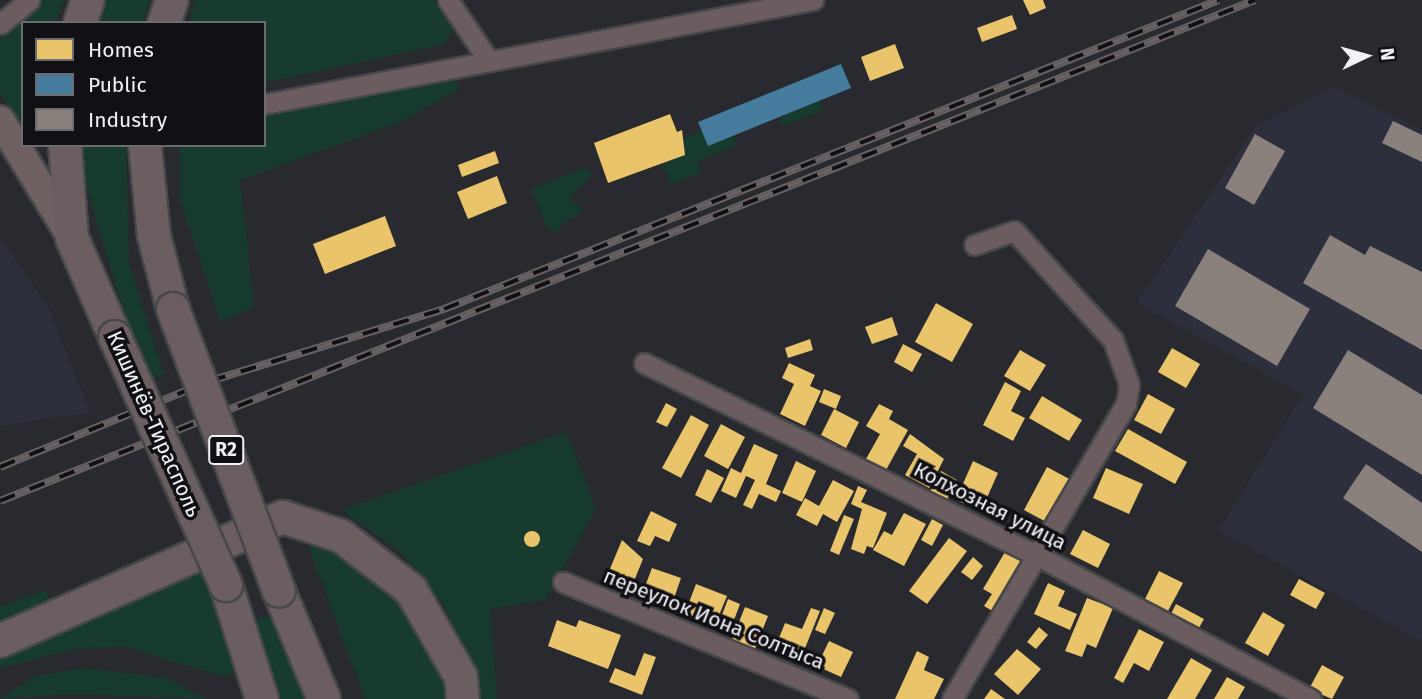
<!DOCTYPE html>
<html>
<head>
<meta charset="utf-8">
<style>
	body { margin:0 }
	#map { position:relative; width:1422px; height:699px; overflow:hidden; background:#292a2f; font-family:"Fira Sans",sans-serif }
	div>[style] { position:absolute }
	.built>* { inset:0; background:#2d2f3d }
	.green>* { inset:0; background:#173b2e }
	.homes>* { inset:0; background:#e9c46a }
	.round { border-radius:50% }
	.public>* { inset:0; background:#457b9d }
	.industry>* { inset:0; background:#8a817c }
	.roads { filter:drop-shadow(2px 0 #46474a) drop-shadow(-2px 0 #46474a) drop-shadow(0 2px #46474a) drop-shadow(0 -2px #46474a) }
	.street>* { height:19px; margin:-9.5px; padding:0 9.5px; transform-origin:9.5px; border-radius:9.5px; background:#6b5d5f }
	.secondary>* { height:28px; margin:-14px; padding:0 14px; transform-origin:14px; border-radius:14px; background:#6f6062 }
	.primary>* { height:32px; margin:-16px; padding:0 16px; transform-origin:16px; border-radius:16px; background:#6a5e61 }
	.rail>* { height:8px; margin-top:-4px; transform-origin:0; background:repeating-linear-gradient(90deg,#111115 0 16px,#686163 0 32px); box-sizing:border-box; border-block:2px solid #686163 }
	.bridges { filter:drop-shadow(2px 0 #46474a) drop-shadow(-2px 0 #46474a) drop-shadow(0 2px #46474a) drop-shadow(0 -2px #46474a) }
	.primary-bridge>* { height:32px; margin:-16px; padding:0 16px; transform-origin:16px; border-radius:16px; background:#6a5e61 }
	span { translate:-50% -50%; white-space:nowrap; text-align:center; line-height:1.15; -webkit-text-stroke:7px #111115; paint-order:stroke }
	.shield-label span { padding:2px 5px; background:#111115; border:2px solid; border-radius:5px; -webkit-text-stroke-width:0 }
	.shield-label { font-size:19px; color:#f1f2f8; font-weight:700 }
	.street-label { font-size:21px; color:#f1f2f8 }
	.legend { position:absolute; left:21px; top:21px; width:245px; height:126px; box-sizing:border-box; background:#111115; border:2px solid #6b6b70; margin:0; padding:9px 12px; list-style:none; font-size:21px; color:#f1f2f8 }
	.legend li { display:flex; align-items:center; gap:14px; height:35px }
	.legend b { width:35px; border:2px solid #6b6b70 }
	.north { position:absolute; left:1331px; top:21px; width:70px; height:70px; -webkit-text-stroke:5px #111115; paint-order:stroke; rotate:85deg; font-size:19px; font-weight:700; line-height:28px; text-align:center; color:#f1f2f8 }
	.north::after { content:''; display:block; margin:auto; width:24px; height:32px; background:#f1f2f8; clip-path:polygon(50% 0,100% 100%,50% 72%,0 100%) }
</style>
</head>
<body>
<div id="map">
	<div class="built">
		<i style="clip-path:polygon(1335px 87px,1422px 130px,1422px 641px,1218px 531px,1303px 395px,1137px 303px,1256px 126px)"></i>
		<i style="clip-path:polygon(0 238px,48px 307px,90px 412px,0 426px)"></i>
	</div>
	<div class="green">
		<i style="clip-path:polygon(40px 0,64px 0,56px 23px,23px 23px,23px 125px,0 93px,0 39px)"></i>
		<i style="clip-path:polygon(106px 0,150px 0,143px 23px,96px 23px)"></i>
		<i style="clip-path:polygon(196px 0,434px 0,453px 29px,444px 44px,264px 83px,264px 23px,189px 23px)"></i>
		<i style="clip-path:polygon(455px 77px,459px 89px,400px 122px,240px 180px,254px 306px,221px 322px,180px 198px,180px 146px,264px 145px,264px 117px)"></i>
		<i style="clip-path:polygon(820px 100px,823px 110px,783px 126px,780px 117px)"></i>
		<i style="clip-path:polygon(702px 131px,733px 136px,737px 145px,697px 161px,701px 172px,671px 184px,662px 163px,685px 155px,680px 140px)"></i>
		<i style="clip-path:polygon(82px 145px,126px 145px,129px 265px,164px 374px,145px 383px,83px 175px)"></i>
		<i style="clip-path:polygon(585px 168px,593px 174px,570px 197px,583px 211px,561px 225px,559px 233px,547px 227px,531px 189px)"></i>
		<i style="clip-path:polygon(566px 432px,596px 509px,545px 600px,490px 609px,497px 699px,479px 699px,476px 673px,442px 602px,399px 551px,342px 510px)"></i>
		<i style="clip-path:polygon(318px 544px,337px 550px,398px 600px,444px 680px,446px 699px,365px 699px,309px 547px)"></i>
		<i style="clip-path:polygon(205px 565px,235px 655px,236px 671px,225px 677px,126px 647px,78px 648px,0 668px,0 650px)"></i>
		<i style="clip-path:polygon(47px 590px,50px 605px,0 631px,0 607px)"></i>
		<i style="clip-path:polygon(276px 613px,313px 699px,280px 699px,251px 622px)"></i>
		<i style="clip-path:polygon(83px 668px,166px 678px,207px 699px,72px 694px,0 699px,35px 676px)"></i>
	</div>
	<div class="homes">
		<i style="clip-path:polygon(1023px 0,1043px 0,1046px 8px,1030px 15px)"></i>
		<i style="clip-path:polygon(1012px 15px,1017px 29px,982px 42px,977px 28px)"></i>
		<i style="clip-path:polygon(895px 44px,904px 68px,870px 81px,861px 57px)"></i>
		<i style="clip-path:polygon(670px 114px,677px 132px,682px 130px,685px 155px,608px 183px,594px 143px)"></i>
		<i style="clip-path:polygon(495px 151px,499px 163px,462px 177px,458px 165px)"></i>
		<i style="clip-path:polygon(497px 176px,507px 203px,468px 219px,457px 192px)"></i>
		<i style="clip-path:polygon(385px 216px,396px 246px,325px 274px,313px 244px)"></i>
		<i style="clip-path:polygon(936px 303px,973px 324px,952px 362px,915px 342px)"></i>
		<i style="clip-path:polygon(892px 317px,898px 335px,872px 344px,865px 327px)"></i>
		<i style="clip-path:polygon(810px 339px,813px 350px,788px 358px,785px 348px)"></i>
		<i style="clip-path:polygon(903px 344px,922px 354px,912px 372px,894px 362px)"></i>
		<i style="clip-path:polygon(1172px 348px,1200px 364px,1186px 388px,1158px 372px)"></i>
		<i style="clip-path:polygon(1020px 350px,1046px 365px,1030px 391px,1004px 376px)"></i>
		<i style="clip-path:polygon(789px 363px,815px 375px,810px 386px,821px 391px,805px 426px,780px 414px,794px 384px,782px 378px)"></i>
		<i style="clip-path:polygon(1005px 382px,1021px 391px,1011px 411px,1025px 418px,1013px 441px,983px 425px)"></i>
		<i style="clip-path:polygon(824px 389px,841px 396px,836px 409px,819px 402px)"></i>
		<i style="clip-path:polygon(1148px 394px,1175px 409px,1161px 434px,1134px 420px)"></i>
		<i style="clip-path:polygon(1042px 396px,1082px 420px,1069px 441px,1029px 418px)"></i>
		<i style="clip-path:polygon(666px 403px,677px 409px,667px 427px,656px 422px)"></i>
		<i style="clip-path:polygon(879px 404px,893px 411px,889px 419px,908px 430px,886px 470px,866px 459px,880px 434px,866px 426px)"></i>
		<i style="clip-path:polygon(834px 409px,859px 422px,846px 448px,821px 435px)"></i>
		<i style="clip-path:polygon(691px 415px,709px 425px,681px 478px,662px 468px)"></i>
		<i style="clip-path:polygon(721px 424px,745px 437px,728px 469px,704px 456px)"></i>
		<i style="clip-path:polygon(1128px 429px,1187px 462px,1175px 484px,1115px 451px)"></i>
		<i style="clip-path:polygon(910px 434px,944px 459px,929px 488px,905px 475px,917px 454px,903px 446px)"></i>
		<i style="clip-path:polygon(754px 444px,778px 455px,766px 484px,781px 491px,776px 502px,759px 494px,752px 509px,743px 505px,755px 480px,746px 476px,736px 498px,721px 491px,731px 468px,741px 473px)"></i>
		<i style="clip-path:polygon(796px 461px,816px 471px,802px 502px,782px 493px)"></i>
		<i style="clip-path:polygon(973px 461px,998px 473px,981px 511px,956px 500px)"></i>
		<i style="clip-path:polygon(1047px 467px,1073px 481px,1050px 524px,1024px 510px)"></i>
		<i style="clip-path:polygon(1106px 468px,1143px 484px,1129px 514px,1093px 498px)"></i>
		<i style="clip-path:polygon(707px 469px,724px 478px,711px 503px,695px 495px)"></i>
		<i style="clip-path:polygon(941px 471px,957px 480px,947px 500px,930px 491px)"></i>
		<i style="clip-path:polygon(833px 480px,854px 491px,837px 522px,823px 514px,817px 526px,796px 515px,805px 498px,819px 506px)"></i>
		<i style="clip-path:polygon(858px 486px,867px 490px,861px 502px,887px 513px,873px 548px,867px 546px,864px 554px,851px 549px,862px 509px,851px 504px)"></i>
		<i style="clip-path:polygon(651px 511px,677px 524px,669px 542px,655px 536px,650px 546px,637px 541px)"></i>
		<i style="clip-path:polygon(904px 513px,926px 524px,904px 566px,873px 550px,884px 531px,892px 535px)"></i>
		<i style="clip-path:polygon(844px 515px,854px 519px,839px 555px,830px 551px)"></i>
		<i style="clip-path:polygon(932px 519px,943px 525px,932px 546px,921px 540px)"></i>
		<i style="clip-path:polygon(1083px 530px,1110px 544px,1098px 568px,1070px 554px)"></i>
		<i class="round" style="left:524px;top:531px;width:16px;height:16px"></i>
		<i style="clip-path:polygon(949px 538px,967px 551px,927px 604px,909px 591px)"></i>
		<i style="clip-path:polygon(622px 540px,643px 559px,632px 586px,607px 576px)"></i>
		<i style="clip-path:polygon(1005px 552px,1024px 563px,994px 612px,984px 606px,992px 594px,983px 589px)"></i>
		<i style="clip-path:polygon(973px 557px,983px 566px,972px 580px,961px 572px)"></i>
		<i style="clip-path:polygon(652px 568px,681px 578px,671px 607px,641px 597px)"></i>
		<i style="clip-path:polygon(1159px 571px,1183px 583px,1168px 611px,1145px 599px)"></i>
		<i style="clip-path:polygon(1299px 579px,1325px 593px,1316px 609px,1290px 595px)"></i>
		<i style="clip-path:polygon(1048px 583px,1065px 591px,1058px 606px,1077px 614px,1070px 630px,1034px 614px)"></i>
		<i style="clip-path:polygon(696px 584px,727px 596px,715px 625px,685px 613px)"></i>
		<i style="clip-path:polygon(1087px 598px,1113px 608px,1096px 648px,1087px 644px,1082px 657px,1065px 651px)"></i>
		<i style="clip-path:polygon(728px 599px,740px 604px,734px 620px,722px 615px)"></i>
		<i style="clip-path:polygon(1176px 604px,1204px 619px,1195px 635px,1168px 620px)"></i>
		<i style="clip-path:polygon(745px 607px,768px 616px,754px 651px,731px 642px)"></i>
		<i style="clip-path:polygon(811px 608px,820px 611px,799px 663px,773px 653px,785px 623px,802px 629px)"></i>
		<i style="clip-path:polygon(824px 608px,835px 613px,825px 634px,815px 630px)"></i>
		<i style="clip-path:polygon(1263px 612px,1285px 625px,1268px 656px,1245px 643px)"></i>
		<i style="clip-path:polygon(557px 620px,576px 627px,579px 620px,621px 635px,608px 669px,548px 646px)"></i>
		<i style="clip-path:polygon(1039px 627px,1048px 635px,1036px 649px,1027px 642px)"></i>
		<i style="clip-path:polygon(1139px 629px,1164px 642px,1149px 671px,1134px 663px,1123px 683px,1114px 678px)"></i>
		<i style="clip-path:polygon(829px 641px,853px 652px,841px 677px,817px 666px)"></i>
		<i style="clip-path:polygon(1017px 649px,1041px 669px,1018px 695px,994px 674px)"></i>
		<i style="clip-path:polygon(917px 651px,929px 657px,924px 670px,944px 679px,934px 699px,895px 699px)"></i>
		<i style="clip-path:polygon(644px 653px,656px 657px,642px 695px,609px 682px,615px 668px,635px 676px)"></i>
		<i style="clip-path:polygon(1191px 658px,1212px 670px,1195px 699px,1167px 699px)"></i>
		<i style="clip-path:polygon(1322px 665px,1344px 677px,1332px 699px,1309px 689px)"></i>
		<i style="clip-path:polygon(1227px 677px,1245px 687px,1238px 699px,1214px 699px)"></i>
		<i style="clip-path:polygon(991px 689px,1005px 699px,984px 699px)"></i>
	</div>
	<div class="public">
		<i style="clip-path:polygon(841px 64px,851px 88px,708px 146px,698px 122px)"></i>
	</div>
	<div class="industry">
		<i style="clip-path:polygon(1393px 121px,1422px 135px,1422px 162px,1382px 143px)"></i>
		<i style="clip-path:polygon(1255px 134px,1285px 151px,1254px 205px,1225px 188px)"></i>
		<i style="clip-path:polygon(1330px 235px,1365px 255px,1370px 246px,1422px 272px,1422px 350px,1303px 283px)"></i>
		<i style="clip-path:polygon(1208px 249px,1310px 309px,1277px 366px,1175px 306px)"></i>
		<i style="clip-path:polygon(1348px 350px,1422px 395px,1422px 475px,1313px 408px)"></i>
		<i style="clip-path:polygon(1366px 464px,1422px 503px,1422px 552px,1343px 498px)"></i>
	</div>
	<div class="roads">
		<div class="street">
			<i style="left:448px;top:0;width:73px;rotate:56.1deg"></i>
			<i style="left:0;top:24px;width:38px;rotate:-39deg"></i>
			<i style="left:264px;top:104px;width:559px;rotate:-10.73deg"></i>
			<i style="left:644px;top:363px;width:441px;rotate:26.1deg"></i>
			<i style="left:1040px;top:557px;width:306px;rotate:27.7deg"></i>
			<i style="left:563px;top:582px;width:308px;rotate:22.3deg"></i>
			<i style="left:952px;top:699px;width:342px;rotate:-59.5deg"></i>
			<i style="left:1126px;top:404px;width:20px;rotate:-81deg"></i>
			<i style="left:1129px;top:384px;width:47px;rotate:-110deg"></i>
			<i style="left:1113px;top:340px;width:147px;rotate:-132.2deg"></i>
			<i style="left:1014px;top:231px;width:42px;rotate:160.7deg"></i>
		</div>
		<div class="secondary">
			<i style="left:0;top:120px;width:138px;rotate:58.6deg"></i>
		</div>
		<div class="primary">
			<i style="left:80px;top:23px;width:24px;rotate:-71deg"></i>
			<i style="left:164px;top:23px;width:24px;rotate:-71deg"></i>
			<i style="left:65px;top:145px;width:93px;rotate:85.7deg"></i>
			<i style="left:72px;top:238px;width:108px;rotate:66.5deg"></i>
			<i style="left:145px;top:145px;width:91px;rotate:84.4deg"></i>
			<i style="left:154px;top:236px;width:75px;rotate:75.4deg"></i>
			<i style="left:226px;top:585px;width:120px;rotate:72.5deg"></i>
			<i style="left:279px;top:591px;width:117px;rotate:67.4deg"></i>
			<i style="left:0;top:641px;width:309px;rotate:-23.7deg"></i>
			<i style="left:283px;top:517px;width:61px;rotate:18.1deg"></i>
			<i style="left:341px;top:536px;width:88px;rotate:37.6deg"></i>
			<i style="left:411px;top:590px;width:100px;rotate:60.1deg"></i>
			<i style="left:461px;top:677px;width:22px;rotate:85deg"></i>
		</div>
	</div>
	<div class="rail">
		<i style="left:0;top:467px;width:227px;rotate:-22.3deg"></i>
		<i style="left:210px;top:381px;width:245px;rotate:-17.1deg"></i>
		<i style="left:444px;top:309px;width:834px;rotate:-21.74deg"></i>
		<i style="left:0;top:501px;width:1351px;rotate:-21.76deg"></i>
	</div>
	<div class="bridges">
		<div class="primary-bridge">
			<i style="left:173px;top:309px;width:301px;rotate:69.4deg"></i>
			<i style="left:115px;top:337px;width:272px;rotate:65.9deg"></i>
		</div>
	</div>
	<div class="shield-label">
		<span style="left:226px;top:450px">R2</span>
	</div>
	<div class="street-label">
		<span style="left:154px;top:424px;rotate:66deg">Кишинёв-Тирасполь</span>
		<span style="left:990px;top:506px;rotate:27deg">Колхозная улица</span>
		<span style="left:714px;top:619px;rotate:22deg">переулок Иона Солтыса</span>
	</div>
	<ul class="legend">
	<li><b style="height:19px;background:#e9c46a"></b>Homes</li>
	<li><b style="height:19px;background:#457b9d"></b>Public</li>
	<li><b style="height:19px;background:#8a817c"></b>Industry</li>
	</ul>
	<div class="north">N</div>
</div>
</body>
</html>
